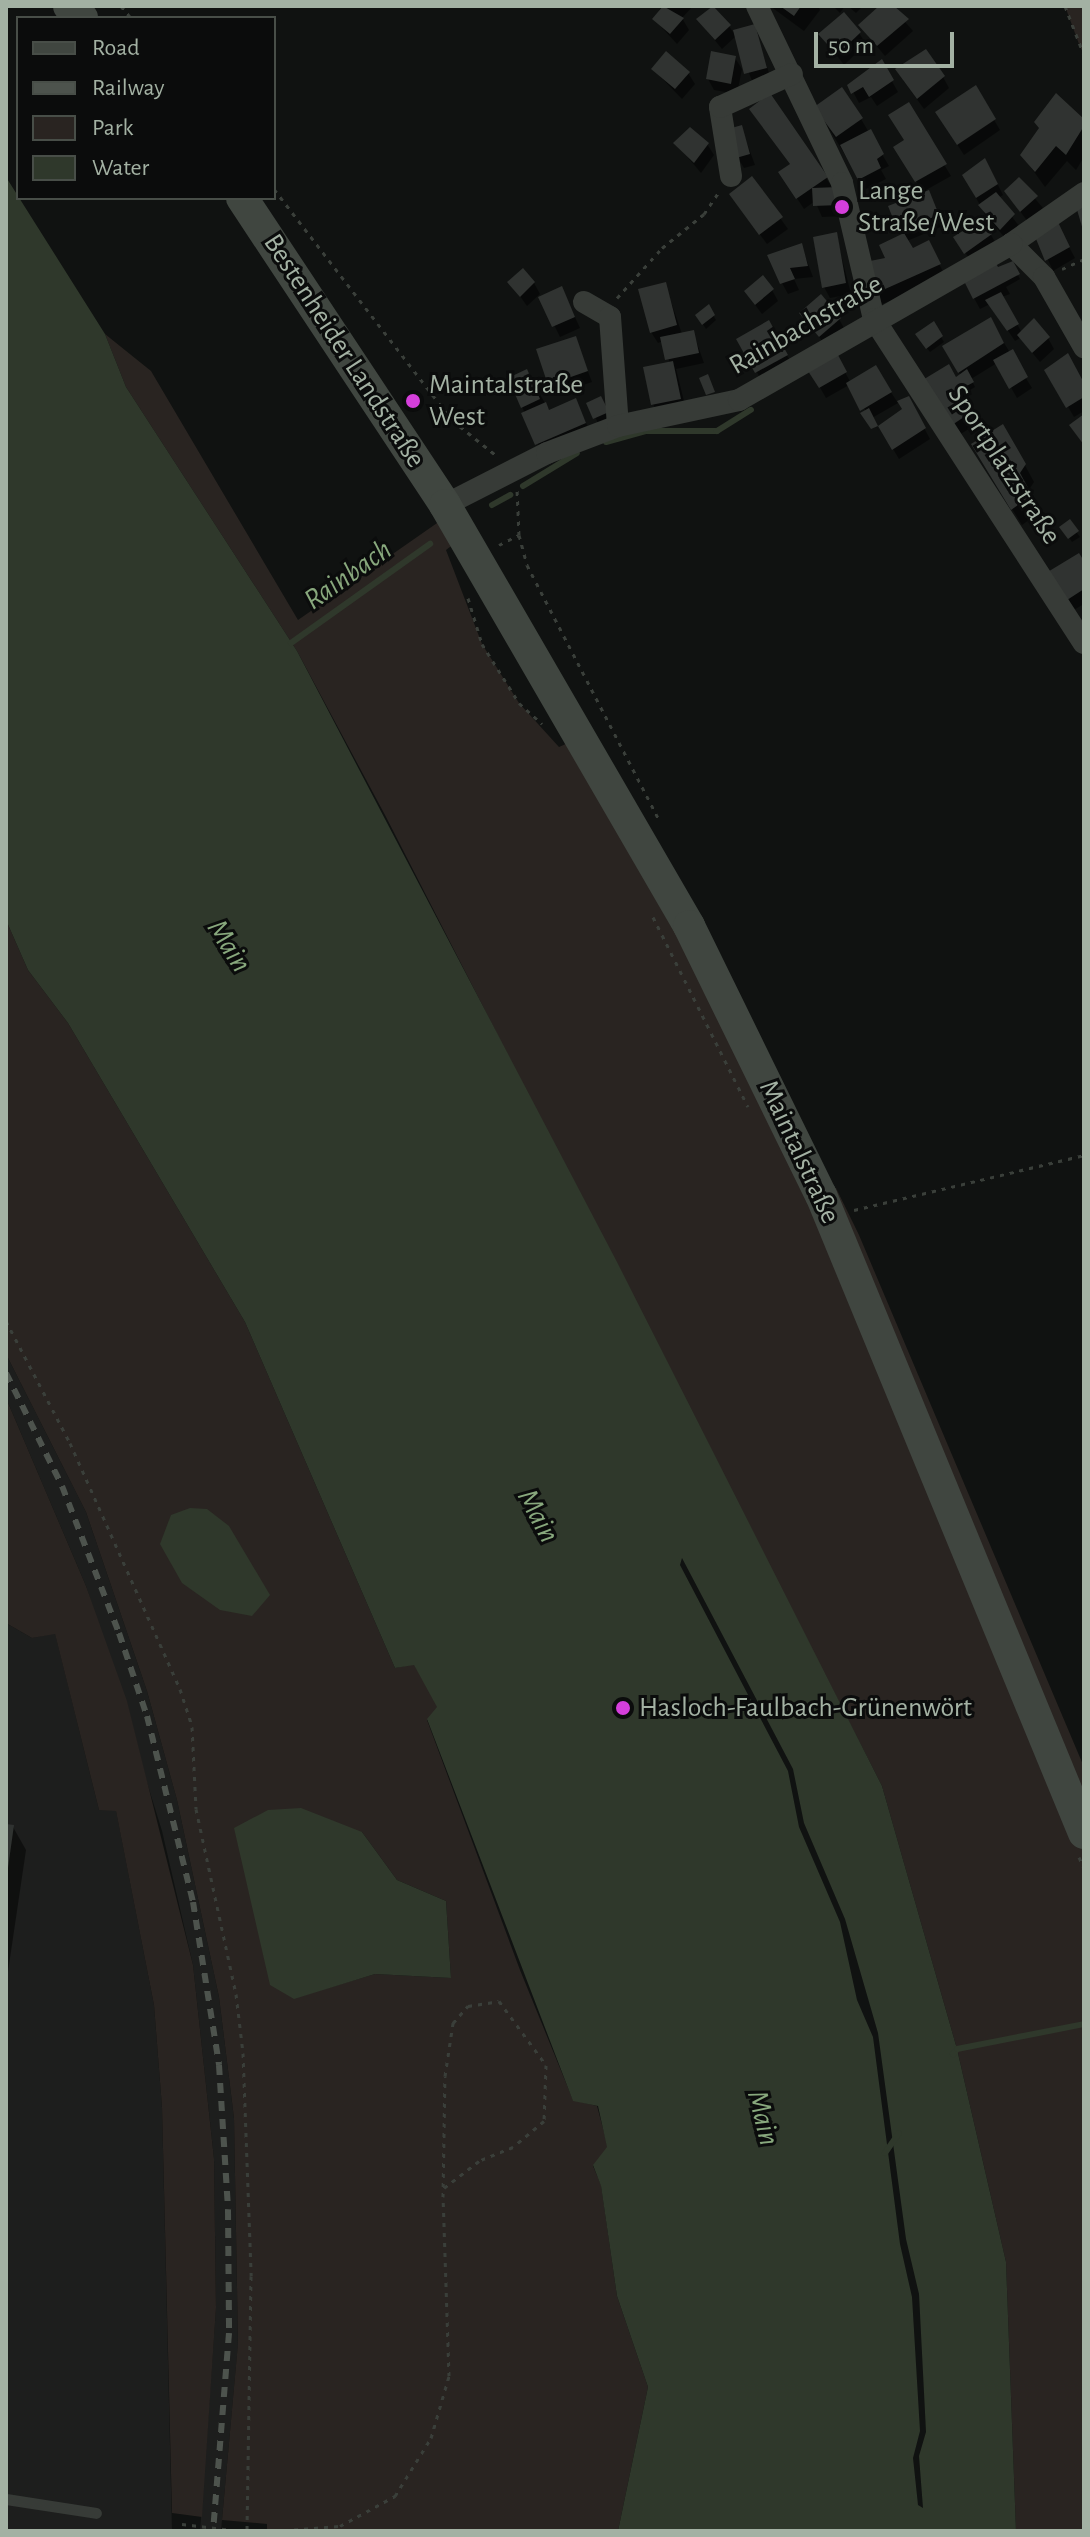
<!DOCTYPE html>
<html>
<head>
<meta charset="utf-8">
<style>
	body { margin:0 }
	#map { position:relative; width:1090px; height:2537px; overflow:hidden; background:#101211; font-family:"Alegreya Sans",sans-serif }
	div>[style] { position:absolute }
	.built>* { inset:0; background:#1d1e1d }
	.green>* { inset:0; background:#292421 }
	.water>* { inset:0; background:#2f382b }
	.shadow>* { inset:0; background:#0007 }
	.stream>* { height:6px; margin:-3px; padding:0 3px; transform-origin:3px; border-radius:3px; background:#2f382b }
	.building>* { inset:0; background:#303331 }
	.path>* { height:3px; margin-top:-1.5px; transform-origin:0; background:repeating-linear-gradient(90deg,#3a3f3a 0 4px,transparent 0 10px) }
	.service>* { height:11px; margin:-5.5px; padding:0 5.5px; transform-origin:5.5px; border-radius:5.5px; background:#373b37 }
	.minor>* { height:22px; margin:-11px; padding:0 11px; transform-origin:11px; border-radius:11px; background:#373b37 }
	.secondary>* { height:32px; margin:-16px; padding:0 16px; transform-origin:16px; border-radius:16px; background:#404640 }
	.rail>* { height:6px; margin-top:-3px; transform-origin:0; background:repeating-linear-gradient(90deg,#4d534d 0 10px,transparent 0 18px) }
	.dots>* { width:22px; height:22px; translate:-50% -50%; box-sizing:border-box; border:4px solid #0b0c0c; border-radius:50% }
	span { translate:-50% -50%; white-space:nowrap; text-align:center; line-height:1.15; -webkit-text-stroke:6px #0b0c0c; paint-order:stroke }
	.poi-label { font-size:28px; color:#a3b1a3 }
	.left { translate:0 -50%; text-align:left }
	.street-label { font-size:28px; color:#a3b1a3 }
	.water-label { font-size:30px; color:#88a87d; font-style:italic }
	.frame { position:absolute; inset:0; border:8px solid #a3b1a3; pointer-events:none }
	.legend { position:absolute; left:16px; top:16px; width:260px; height:184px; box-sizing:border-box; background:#0b0c0c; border:2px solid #484e48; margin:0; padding:10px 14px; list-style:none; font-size:24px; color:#a3b1a3 }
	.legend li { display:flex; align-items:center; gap:16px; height:40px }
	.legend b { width:40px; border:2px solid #484e48 }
	.scale { position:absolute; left:814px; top:32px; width:140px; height:36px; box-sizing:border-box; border:4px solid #a3b1a3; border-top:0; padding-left:10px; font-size:24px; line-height:28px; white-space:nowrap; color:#a3b1a3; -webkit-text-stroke:6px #0b0c0c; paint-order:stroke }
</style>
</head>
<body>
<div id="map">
	<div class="built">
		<i style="clip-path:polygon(6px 1354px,86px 1512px,147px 1691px,177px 1800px,219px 1997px,234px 2118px,238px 2344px,221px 2531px,200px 2531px,216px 2308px,214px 2159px,193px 1965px,162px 1831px,86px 1586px,6px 1398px)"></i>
		<i style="clip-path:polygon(6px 1623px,32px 1638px,55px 1633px,99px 1810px,116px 1810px,154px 2005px,162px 2107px,172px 2531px,6px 2531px)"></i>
	</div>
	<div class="green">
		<i style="clip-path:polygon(1065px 6px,1084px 6px,1084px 55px,1079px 44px)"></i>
		<i style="clip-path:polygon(105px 334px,151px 371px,298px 620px,450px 514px,463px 537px,446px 550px,482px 644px,519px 703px,559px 747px,579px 738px,822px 1195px,836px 1188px,859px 1235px,1084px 1767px,1084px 2531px,1016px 2531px,1006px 2262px,957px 2049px,882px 1786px,385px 815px,297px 651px,126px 387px)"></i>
		<i style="clip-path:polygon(evenodd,6px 920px,28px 970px,68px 1023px,245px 1322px,395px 1668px,414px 1664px,439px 1709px,427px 1720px,520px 1970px,573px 2100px,597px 2106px,608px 2147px,593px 2166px,601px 2185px,617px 2296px,648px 2387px,618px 2531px,267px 2531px,267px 2524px,222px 2520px,238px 2343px,234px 2118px,219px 1997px,177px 1800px,147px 1691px,86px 1512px,6px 1354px,6px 920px,362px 1832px,397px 1880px,446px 1901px,451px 1978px,375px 1974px,294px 1998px,362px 1832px)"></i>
		<i style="clip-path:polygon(6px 1398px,86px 1586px,127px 1701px,193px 1965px,214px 2159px,216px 2308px,202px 2517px,172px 2513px,162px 2107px,154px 2005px,116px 1811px,99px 1810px,55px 1634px,32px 1638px,6px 1623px)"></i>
	</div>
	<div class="water">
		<i style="clip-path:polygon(evenodd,6px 177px,105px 334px,126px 387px,297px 651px,617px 1262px,882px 1786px,957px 2049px,1006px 2262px,1016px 2531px,618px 2531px,648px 2387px,617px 2296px,601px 2186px,593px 2165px,607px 2147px,598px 2106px,573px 2101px,427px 1719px,437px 1707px,414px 1665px,395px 1668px,245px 1322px,68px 1023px,28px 970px,6px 920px,6px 177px,682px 1558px,793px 1769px,804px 1823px,845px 1919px,878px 2033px,906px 2239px,919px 2294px,926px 2432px,919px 2456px,923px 2508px,918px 2505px,913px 2458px,920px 2431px,912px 2297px,900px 2244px,873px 2037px,857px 2000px,840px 1922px,799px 1827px,788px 1771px,680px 1565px,682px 1558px)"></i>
		<i style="clip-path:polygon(190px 1508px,207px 1509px,229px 1526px,270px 1595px,252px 1616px,220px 1610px,182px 1583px,160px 1544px,171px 1515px)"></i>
		<i style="clip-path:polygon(301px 1808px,362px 1832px,397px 1880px,446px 1901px,451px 1978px,375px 1974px,294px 1999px,270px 1985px,234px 1828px,268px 1810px)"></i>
	</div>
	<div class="shadow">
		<i style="clip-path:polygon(662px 6px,693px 6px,682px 18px,689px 30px,677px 44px,654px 19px)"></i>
		<i style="clip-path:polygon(770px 6px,818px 6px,820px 10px,804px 31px)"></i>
		<i style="clip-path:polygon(833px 6px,845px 6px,840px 13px)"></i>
		<i style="clip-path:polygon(848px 6px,863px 6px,856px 13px)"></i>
		<i style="clip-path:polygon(882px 6px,891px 6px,913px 31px,885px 56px,860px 26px)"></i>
		<i style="clip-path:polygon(698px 20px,729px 26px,733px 32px,754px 27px,771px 79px,753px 84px,736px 36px,722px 49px)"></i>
		<i style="clip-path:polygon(859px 33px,866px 44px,844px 65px,821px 34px)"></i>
		<i style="clip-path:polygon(735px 58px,742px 69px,737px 94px,714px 90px,708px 79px)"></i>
		<i style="clip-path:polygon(881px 62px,898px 92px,877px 106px,871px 97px,859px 103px,850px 86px)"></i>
		<i style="clip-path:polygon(653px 69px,688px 73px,695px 84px,682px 99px)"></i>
		<i style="clip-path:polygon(943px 77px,949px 88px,924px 109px,903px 80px)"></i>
		<i style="clip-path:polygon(975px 88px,1000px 130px,964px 155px,944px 124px)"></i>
		<i style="clip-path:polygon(908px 105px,951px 176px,926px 190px,943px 226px,907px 241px,913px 251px,937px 260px,948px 281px,882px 304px,876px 293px,884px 261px,903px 236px,891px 208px,924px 194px,896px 148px,906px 141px)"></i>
		<i style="clip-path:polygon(823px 119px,861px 119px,889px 166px,881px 170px,886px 179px,866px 189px)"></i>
		<i style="clip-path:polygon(1084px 122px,1084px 157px,1076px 170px,1067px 161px,1045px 187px,1022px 155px)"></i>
		<i style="clip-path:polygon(741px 127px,755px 165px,744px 168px,738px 158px)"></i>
		<i style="clip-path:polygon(676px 143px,707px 144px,714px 155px,701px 173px)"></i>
		<i style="clip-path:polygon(991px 171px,1003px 195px,998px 198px,1019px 226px,1007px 240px,986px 216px,964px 176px)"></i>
		<i style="clip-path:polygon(826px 178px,833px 189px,845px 216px,822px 217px,815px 201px,804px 209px,787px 183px)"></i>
		<i style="clip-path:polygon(752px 179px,788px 229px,767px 244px,738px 205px)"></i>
		<i style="clip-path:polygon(1019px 180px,1043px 208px,1028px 222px,1006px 192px)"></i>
		<i style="clip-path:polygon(1035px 230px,1061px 232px,1075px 258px,1053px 271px)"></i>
		<i style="clip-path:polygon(836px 235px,851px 294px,830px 298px,824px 287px)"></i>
		<i style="clip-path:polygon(991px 235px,997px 245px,972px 263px,956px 238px)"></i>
		<i style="clip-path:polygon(801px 245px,813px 277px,794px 279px,799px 290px,788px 294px,782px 283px)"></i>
		<i style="clip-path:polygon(1012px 264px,1020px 279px,1006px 287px,1010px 294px,1002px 297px,1022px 333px,1048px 338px,1054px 349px,1040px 362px,1020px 338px,1015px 341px,990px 304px,980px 309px,974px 298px,997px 270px)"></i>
		<i style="clip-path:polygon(510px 282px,534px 283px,540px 294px,527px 306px)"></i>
		<i style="clip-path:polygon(665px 284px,682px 334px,693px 332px,704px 363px,676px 369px,686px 409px,659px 415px,653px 404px,670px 364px,663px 341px,658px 343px,651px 332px)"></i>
		<i style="clip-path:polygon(772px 290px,778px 301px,762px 314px,753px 302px)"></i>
		<i style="clip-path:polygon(541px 298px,567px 300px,580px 328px,560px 337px)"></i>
		<i style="clip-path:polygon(708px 307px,716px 320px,706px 329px,698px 316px)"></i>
		<i style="clip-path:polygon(801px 313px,839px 319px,845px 330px,826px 346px)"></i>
		<i style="clip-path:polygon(769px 323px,793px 366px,763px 383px,739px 340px)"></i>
		<i style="clip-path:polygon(933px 324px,944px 342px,930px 352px,920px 339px)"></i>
		<i style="clip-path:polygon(996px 330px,1032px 388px,1017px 398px,997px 363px,971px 379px,975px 387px,967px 392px,959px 386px,968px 400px,959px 405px,972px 427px,959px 435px,930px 392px,961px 376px,945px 347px)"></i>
		<i style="clip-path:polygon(575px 338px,592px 382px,556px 394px,549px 384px)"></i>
		<i style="clip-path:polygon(837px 358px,851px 383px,875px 368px,898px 403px,872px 418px,879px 431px,849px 385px,826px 398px,811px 372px)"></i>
		<i style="clip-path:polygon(1047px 371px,1084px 386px,1084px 411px,1074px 417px)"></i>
		<i style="clip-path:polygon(510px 379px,533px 382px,550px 412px,581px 412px,591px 434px,543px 455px)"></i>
		<i style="clip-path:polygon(601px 398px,610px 417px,598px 423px,589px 404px)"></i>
		<i style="clip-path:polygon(908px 398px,930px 439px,899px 459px,880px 427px,904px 410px)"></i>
		<i style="clip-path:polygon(1021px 458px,1034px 482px,1028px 491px,1040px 512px,1022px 525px,993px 478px)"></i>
		<i style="clip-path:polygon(1069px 522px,1080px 537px,1072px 542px,1062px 527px)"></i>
		<i style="clip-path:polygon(1084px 565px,1084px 604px,1072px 611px,1049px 574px)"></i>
		<i style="clip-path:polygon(6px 1826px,13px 1827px,26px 1850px,6px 1985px)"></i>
	</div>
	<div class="stream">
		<i style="left:606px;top:442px;width:41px;rotate:-15.4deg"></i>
		<i style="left:646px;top:431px;width:71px"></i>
		<i style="left:717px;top:431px;width:40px;rotate:-32deg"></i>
		<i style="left:523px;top:486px;width:63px;rotate:-31.4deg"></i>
		<i style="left:492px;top:505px;width:21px;rotate:-29deg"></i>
		<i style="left:291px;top:643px;width:171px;rotate:-35.5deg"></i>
		<i style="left:953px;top:2054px;width:6px;rotate:-51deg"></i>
		<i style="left:957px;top:2049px;width:129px;rotate:-11.1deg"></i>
		<i style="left:885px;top:2153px;width:24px;rotate:-55deg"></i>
	</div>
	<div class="building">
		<i style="clip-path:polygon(663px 6px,684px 18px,670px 34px,652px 19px)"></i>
		<i style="clip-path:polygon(713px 6px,731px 25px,715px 40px,696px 19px)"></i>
		<i style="clip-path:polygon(780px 6px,801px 6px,794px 16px)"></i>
		<i style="clip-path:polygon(879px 6px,894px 6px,909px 19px,877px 46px,858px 25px)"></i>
		<i style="clip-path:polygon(844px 12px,861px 32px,837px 55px,818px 34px)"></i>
		<i style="clip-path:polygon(755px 24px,767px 68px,744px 74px,733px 30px)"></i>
		<i style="clip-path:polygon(926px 49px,945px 76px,917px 99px,895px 69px)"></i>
		<i style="clip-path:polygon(666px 51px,690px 72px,675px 89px,651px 69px)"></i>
		<i style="clip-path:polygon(711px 51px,736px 56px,731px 84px,706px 79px)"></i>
		<i style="clip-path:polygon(882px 59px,894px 80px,869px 97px,863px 87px,851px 94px,847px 85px)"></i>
		<i style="clip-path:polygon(976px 85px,996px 119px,957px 145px,935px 112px)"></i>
		<i style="clip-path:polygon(842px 87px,863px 118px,836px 137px,814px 107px)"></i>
		<i style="clip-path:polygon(770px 93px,828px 177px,812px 188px,839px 187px,840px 205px,813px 206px,812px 188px,796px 199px,778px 172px,790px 164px,749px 109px)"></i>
		<i style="clip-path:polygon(1056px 93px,1084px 119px,1084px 126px,1066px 155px,1056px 146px,1035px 172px,1020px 155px,1039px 128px,1034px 122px)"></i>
		<i style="clip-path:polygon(909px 102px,947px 164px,915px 182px,893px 147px,904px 140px,888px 115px)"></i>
		<i style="clip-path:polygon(742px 125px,750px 154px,736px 158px,728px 129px)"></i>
		<i style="clip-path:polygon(690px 127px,709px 143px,694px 163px,673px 143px)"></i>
		<i style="clip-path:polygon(871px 129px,884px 154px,877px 159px,881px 168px,858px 180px,840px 145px)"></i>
		<i style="clip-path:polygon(985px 158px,998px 184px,976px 198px,962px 175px)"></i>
		<i style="clip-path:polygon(752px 176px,783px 217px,759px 235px,729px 194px)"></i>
		<i style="clip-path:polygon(1019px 177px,1038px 196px,1020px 212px,1004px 191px)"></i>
		<i style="clip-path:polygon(929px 190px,939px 215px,898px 231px,888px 206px)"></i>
		<i style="clip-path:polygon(996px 192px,1015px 214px,1000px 230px,978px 205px)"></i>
		<i style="clip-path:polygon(1084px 200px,1084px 230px,1083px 230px,1075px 203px)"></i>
		<i style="clip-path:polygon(1056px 218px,1070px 247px,1045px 261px,1032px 229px)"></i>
		<i style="clip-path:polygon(982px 219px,992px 234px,964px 254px,953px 237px)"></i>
		<i style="clip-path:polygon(837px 232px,846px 283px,822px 288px,813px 237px)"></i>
		<i style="clip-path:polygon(904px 233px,913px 248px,929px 240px,941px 264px,874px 294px,865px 262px,885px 258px,879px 245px)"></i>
		<i style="clip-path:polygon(802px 243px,808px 266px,790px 268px,795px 279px,780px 284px,767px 255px)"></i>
		<i style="clip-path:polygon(993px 258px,998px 267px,1013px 261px,1020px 274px,973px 299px,960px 273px)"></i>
		<i style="clip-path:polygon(523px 268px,535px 282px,520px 297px,507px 282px)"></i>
		<i style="clip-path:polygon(763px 275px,774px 289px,755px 305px,744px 291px)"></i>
		<i style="clip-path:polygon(666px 282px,677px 325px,650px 333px,638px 289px)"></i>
		<i style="clip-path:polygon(562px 286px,575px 317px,552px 327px,538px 297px)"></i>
		<i style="clip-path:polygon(1001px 292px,1019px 324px,1007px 331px,985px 300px)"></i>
		<i style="clip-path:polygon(821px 294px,841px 318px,819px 337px,799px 313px)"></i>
		<i style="clip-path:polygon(709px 304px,715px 315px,702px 325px,695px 315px)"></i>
		<i style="clip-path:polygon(991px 317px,1004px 343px,958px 373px,942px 346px)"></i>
		<i style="clip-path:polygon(1034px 318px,1050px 337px,1032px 353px,1017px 335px)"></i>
		<i style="clip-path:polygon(769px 320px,788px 355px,755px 373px,736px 339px)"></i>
		<i style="clip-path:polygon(934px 321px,943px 336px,926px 349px,915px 334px)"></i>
		<i style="clip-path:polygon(694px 330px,699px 353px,665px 360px,660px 337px)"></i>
		<i style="clip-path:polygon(576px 336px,588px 371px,548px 385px,536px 349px)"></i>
		<i style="clip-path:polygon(1013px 349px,1028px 377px,1009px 389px,993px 360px)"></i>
		<i style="clip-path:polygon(1068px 353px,1084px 383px,1084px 397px,1066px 408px,1044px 370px)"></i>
		<i style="clip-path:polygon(838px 355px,847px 372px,819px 388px,808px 371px)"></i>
		<i style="clip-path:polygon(673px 361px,681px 399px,651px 405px,643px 367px)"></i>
		<i style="clip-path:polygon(949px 364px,956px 377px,967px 369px,974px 382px,954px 393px,967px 415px,952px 425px,921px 381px)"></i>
		<i style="clip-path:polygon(876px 365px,892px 392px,860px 411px,846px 383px)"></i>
		<i style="clip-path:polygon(527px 369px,540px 399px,521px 408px,508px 378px)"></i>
		<i style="clip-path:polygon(708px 374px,715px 392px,706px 395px,699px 378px)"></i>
		<i style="clip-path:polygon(601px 396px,609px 412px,593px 419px,586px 403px)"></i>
		<i style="clip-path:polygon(909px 396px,926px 428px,892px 450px,878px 426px,871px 429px,860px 413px,869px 408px,878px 426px,902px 409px,897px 401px)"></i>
		<i style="clip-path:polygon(576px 398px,586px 423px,535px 445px,521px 413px,546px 402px,549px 410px)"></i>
		<i style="clip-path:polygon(1084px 414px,1084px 445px,1069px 425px)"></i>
		<i style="clip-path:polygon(1003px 424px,1026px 464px,1020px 473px,1032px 495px,1011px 510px,971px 444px)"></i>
		<i style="clip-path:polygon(1070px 519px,1079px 531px,1068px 539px,1059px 527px)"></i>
		<i style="clip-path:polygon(1079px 553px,1084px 561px,1084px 589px,1064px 602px,1046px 573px)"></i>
		<i style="clip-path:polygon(6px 1824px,14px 1825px,8px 1868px,6px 1868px)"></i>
	</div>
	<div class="path">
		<i style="left:121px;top:6px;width:16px;rotate:50deg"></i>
		<i style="left:1065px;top:6px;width:53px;rotate:68.8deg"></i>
		<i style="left:274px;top:189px;width:292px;rotate:52.4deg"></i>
		<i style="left:452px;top:420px;width:58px;rotate:38.7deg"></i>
		<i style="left:1062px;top:269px;width:24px;rotate:-24deg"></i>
		<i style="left:617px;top:298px;width:67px;rotate:-48deg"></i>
		<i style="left:662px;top:248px;width:54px;rotate:-39deg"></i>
		<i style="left:704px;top:214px;width:27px;rotate:-56deg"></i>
		<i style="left:519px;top:535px;width:31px;rotate:75deg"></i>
		<i style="left:527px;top:565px;width:289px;rotate:62.6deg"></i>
		<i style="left:499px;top:545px;width:22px;rotate:-27deg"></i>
		<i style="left:519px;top:535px;width:45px;rotate:-92.5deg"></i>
		<i style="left:468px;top:598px;width:48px;rotate:73.1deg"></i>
		<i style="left:482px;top:644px;width:70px;rotate:57.9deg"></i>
		<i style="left:519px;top:703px;width:31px;rotate:42deg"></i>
		<i style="left:653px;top:917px;width:212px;rotate:63.4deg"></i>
		<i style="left:854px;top:1210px;width:236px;rotate:-13.4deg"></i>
		<i style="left:6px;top:1321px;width:138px;rotate:62.3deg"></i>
		<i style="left:70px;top:1443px;width:269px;rotate:65.9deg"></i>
		<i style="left:180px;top:1689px;width:40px;rotate:72deg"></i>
		<i style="left:192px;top:1727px;width:82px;rotate:87.2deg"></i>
		<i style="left:196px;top:1809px;width:189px;rotate:77.8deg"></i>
		<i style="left:236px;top:1994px;width:59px;rotate:83.2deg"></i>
		<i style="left:243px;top:2053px;width:223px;rotate:87.9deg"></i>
		<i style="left:251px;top:2276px;width:255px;rotate:90.9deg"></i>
		<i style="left:1079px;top:1857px;width:12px;rotate:66deg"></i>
		<i style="left:182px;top:2524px;width:59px;rotate:6.8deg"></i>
		<i style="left:274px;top:2531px;width:66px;rotate:-4.3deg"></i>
		<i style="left:340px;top:2526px;width:63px;rotate:-28.6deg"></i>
		<i style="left:395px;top:2496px;width:68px;rotate:-58.2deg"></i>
		<i style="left:431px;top:2438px;width:65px;rotate:-73.8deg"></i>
		<i style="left:449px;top:2376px;width:179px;rotate:-91.9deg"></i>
		<i style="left:443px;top:2197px;width:121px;rotate:-89.1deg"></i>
		<i style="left:445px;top:2076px;width:54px;rotate:-81.4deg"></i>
		<i style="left:453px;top:2023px;width:23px;rotate:-49deg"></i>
		<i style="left:468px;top:2006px;width:31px;rotate:-9deg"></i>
		<i style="left:499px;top:2001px;width:79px;rotate:53.7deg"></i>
		<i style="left:546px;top:2065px;width:56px;rotate:92deg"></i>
		<i style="left:544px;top:2121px;width:40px;rotate:140deg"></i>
		<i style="left:513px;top:2147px;width:37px;rotate:158deg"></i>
		<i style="left:479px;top:2161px;width:44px;rotate:142.4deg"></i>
	</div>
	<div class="service">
		<i style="left:6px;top:2499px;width:91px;rotate:8.8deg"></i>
	</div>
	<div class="minor">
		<i style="left:757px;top:6px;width:196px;rotate:64.3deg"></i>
		<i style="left:842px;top:183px;width:140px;rotate:76.8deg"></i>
		<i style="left:874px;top:319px;width:386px;rotate:57.1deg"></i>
		<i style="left:731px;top:176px;width:70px;rotate:-99.1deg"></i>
		<i style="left:720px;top:107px;width:79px;rotate:-24.6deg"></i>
		<i style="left:1084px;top:193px;width:89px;rotate:145.1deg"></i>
		<i style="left:1011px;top:244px;width:47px;rotate:45deg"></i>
		<i style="left:1044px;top:277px;width:81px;rotate:60.3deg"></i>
		<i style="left:584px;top:302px;width:30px;rotate:30deg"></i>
		<i style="left:610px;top:317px;width:109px;rotate:85.8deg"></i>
		<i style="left:445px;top:505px;width:114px;rotate:-27deg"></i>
		<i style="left:547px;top:453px;width:76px;rotate:-20.8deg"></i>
		<i style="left:618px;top:426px;width:124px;rotate:-12.1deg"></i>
		<i style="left:739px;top:400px;width:314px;rotate:-29.8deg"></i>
	</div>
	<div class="secondary">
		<i style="left:69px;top:6px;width:18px;rotate:43deg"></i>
		<i style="left:242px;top:198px;width:368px;rotate:56.5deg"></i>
		<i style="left:445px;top:505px;width:487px;rotate:59.9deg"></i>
		<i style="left:689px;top:926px;width:300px;rotate:63.9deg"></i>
		<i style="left:821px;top:1195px;width:690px;rotate:67.6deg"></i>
	</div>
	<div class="rail">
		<i style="left:6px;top:1373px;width:126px;rotate:63.6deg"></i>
		<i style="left:62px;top:1486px;width:158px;rotate:68.8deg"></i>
		<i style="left:119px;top:1633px;width:88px;rotate:71.4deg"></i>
		<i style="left:147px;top:1716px;width:192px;rotate:76.1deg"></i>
		<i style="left:193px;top:1902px;width:165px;rotate:80.9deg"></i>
		<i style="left:219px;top:2065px;width:145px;rotate:86.4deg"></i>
		<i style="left:228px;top:2210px;width:123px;rotate:89.5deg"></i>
		<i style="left:229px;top:2333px;width:199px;rotate:94.6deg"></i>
	</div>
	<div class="dots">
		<i style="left:842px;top:207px;background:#d53fdb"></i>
		<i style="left:413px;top:401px;background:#d53fdb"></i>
		<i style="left:623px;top:1708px;background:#d53fdb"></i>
	</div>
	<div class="poi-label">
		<span class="left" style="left:858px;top:207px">Lange<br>Straße/West</span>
		<span class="left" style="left:429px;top:401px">Maintalstraße<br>West</span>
		<span class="left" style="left:639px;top:1708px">Hasloch-Faulbach-Grünenwört</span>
	</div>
	<div class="street-label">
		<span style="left:806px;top:325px;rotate:-30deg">Rainbachstraße</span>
		<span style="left:344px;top:351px;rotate:57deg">Bestenheider Landstraße</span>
		<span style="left:1004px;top:465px;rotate:57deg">Sportplatzstraße</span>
		<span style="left:799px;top:1152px;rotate:65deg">Maintalstraße</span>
	</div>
	<div class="water-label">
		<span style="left:348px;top:575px;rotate:-35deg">Rainbach</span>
		<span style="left:229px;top:946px;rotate:58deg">Main</span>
		<span style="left:538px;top:1516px;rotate:62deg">Main</span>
		<span style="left:763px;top:2118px;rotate:76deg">Main</span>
	</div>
	<div class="frame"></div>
	<ul class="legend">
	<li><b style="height:10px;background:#404640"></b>Road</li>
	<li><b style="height:10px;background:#4d534d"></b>Railway</li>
	<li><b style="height:22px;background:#292421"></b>Park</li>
	<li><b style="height:22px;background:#2f382b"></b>Water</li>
	</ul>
	<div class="scale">50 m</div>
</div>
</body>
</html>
